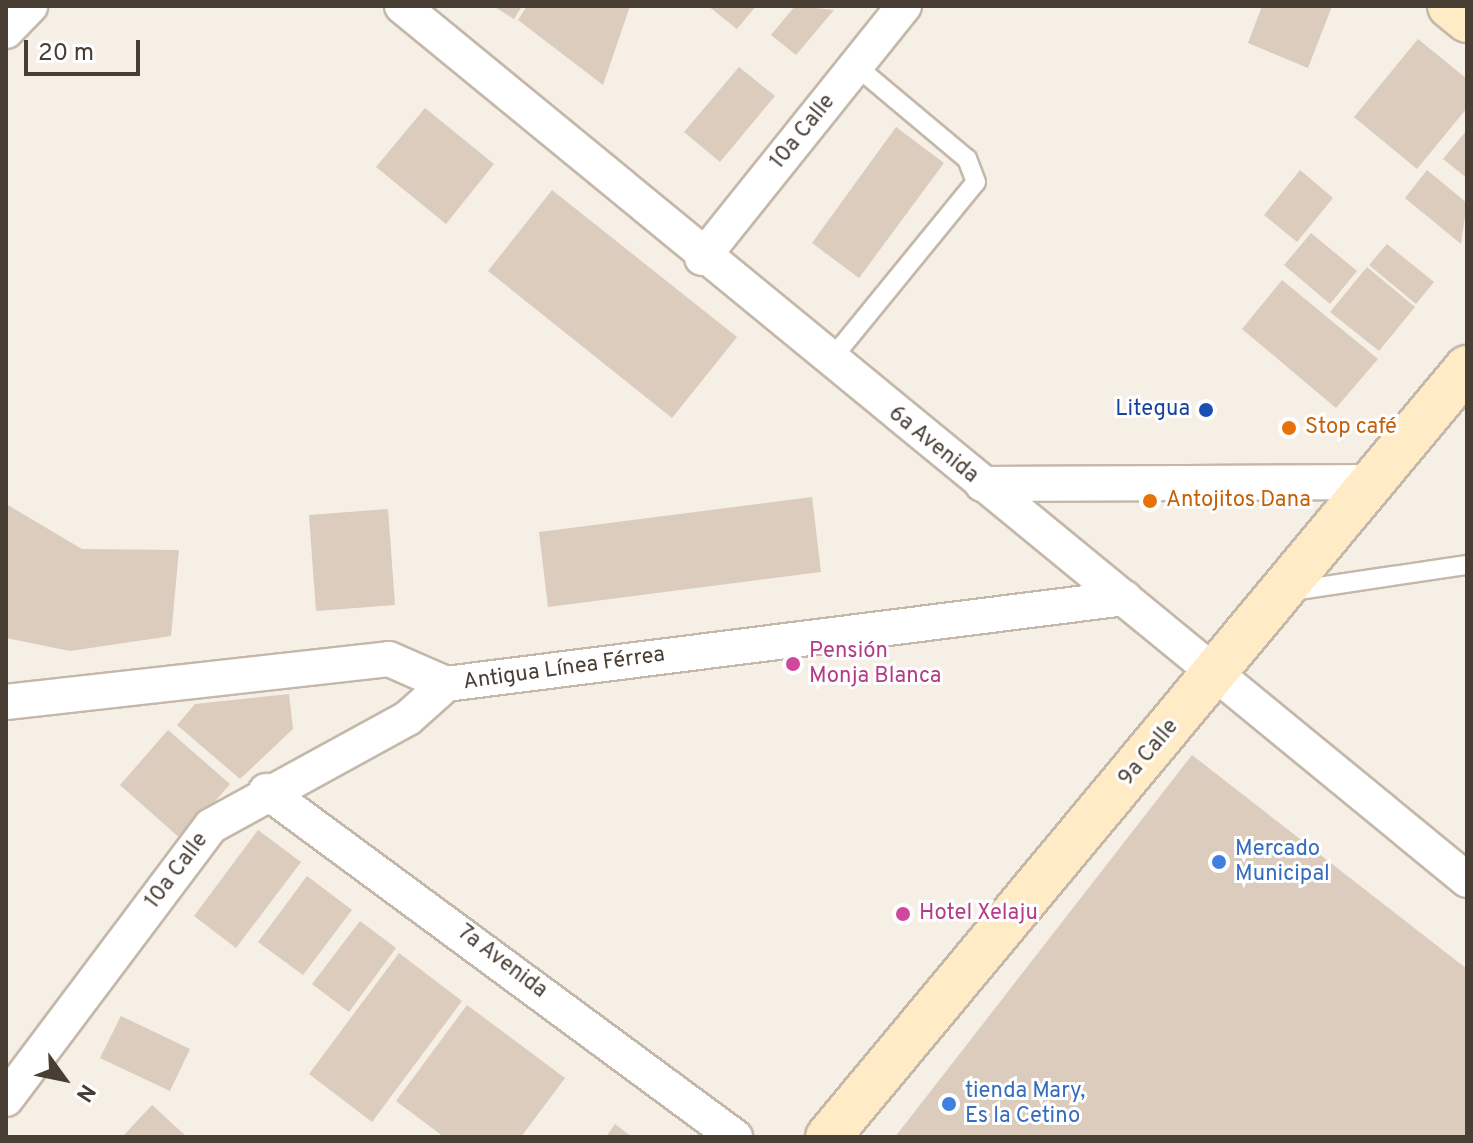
<!DOCTYPE html>
<html>
<head>
<meta charset="utf-8">
<style>
	body { margin:0 }
	#map { position:relative; width:1473px; height:1143px; overflow:hidden; background:#f5efe6; font-family:Overpass,sans-serif }
	div>[style] { position:absolute }
	.building>* { inset:0; background:#dbccbd }
	.roads { filter:drop-shadow(2px 0 #c4b8aa) drop-shadow(-2px 0 #c4b8aa) drop-shadow(0 2px #c4b8aa) drop-shadow(0 -2px #c4b8aa) }
	.lane>* { height:18px; margin:-9px; padding:0 9px; transform-origin:9px; border-radius:9px; background:#fff }
	.street>* { height:34px; margin:-17px; padding:0 17px; transform-origin:17px; border-radius:17px; background:#fff }
	.secondary>* { height:44px; margin:-22px; padding:0 22px; transform-origin:22px; border-radius:22px; background:#ffebc6 }
	.dots>* { width:22px; height:22px; translate:-50% -50%; box-sizing:border-box; border:4px solid #fff; border-radius:50% }
	span { translate:-50% -50%; white-space:nowrap; text-align:center; line-height:1.15; -webkit-text-stroke:6px #fff; paint-order:stroke }
	.street-label { font-size:22px; color:#483e34 }
	.transit-label { font-size:22px; color:#164399 }
	.right { translate:-100% -50%; text-align:right }
	.food-label { font-size:22px; color:#c56008 }
	.left { translate:0 -50%; text-align:left }
	.hotel-label { font-size:22px; color:#b23c85 }
	.shop-label { font-size:22px; color:#366cbe }
	.frame { position:absolute; inset:0; border:8px solid #483e34; pointer-events:none }
	.north { position:absolute; left:24px; top:1039px; width:80px; height:80px; -webkit-text-stroke:6px #fff; paint-order:stroke; rotate:123deg; font-size:22px; font-weight:700; line-height:32px; text-align:center; color:#483e34 }
	.north::after { content:''; display:block; margin:auto; width:28px; height:36px; background:#483e34; clip-path:polygon(50% 0,100% 100%,50% 72%,0 100%) }
	.scale { position:absolute; left:24px; top:40px; width:116px; height:36px; box-sizing:border-box; border:4px solid #483e34; border-top:0; padding-left:10px; font-size:24px; line-height:28px; white-space:nowrap; color:#483e34; -webkit-text-stroke:6px #fff; paint-order:stroke }
</style>
</head>
<body>
<div id="map">
	<div class="building">
		<i style="clip-path:polygon(493px 6px,522px 6px,514px 19px)"></i>
		<i style="clip-path:polygon(527px 6px,630px 6px,603px 85px,518px 20px)"></i>
		<i style="clip-path:polygon(708px 6px,756px 6px,737px 29px)"></i>
		<i style="clip-path:polygon(795px 6px,834px 10px,796px 55px,771px 35px)"></i>
		<i style="clip-path:polygon(1262px 6px,1332px 6px,1308px 68px,1248px 43px)"></i>
		<i style="clip-path:polygon(1418px 39px,1467px 79px,1467px 108px,1417px 169px,1354px 117px)"></i>
		<i style="clip-path:polygon(739px 67px,775px 96px,720px 162px,684px 132px)"></i>
		<i style="clip-path:polygon(425px 108px,494px 164px,446px 224px,376px 167px)"></i>
		<i style="clip-path:polygon(896px 127px,944px 163px,859px 278px,812px 243px)"></i>
		<i style="clip-path:polygon(1467px 130px,1467px 178px,1443px 159px)"></i>
		<i style="clip-path:polygon(1300px 170px,1333px 198px,1297px 242px,1264px 215px)"></i>
		<i style="clip-path:polygon(1427px 170px,1467px 203px,1461px 244px,1405px 198px)"></i>
		<i style="clip-path:polygon(552px 190px,737px 337px,672px 418px,488px 271px)"></i>
		<i style="clip-path:polygon(1311px 233px,1357px 271px,1330px 304px,1284px 265px)"></i>
		<i style="clip-path:polygon(1387px 244px,1434px 282px,1416px 304px,1369px 265px)"></i>
		<i style="clip-path:polygon(1367px 267px,1415px 307px,1379px 351px,1330px 312px)"></i>
		<i style="clip-path:polygon(1282px 280px,1378px 359px,1336px 408px,1242px 329px)"></i>
		<i style="clip-path:polygon(812px 497px,821px 572px,548px 607px,539px 532px)"></i>
		<i style="clip-path:polygon(6px 504px,82px 549px,179px 550px,171px 636px,70px 651px,6px 638px)"></i>
		<i style="clip-path:polygon(388px 509px,395px 605px,316px 611px,309px 515px)"></i>
		<i style="clip-path:polygon(289px 694px,293px 729px,240px 779px,177px 725px,195px 704px)"></i>
		<i style="clip-path:polygon(168px 730px,230px 784px,182px 840px,120px 785px)"></i>
		<i style="clip-path:polygon(1192px 755px,1467px 969px,1467px 1137px,895px 1137px)"></i>
		<i style="clip-path:polygon(258px 830px,301px 862px,236px 948px,194px 916px)"></i>
		<i style="clip-path:polygon(307px 876px,352px 910px,303px 975px,258px 942px)"></i>
		<i style="clip-path:polygon(360px 921px,396px 948px,349px 1012px,312px 984px)"></i>
		<i style="clip-path:polygon(399px 953px,462px 1001px,372px 1122px,309px 1074px)"></i>
		<i style="clip-path:polygon(467px 1005px,565px 1078px,521px 1137px,444px 1137px,396px 1101px)"></i>
		<i style="clip-path:polygon(121px 1016px,190px 1049px,170px 1091px,100px 1058px)"></i>
		<i style="clip-path:polygon(152px 1105px,187px 1137px,124px 1135px)"></i>
		<i style="clip-path:polygon(615px 1124px,632px 1137px,606px 1137px)"></i>
	</div>
	<div class="roads">
		<div class="lane">
			<i style="left:829px;top:362px;width:232px;rotate:-50.8deg"></i>
			<i style="left:976px;top:182px;width:25px;rotate:-111deg"></i>
			<i style="left:967px;top:159px;width:145px;rotate:-140deg"></i>
			<i style="left:1292px;top:591px;width:177px;rotate:-8.5deg"></i>
		</div>
		<div class="street">
			<i style="left:402px;top:6px;width:1378px;rotate:39.37deg"></i>
			<i style="left:6px;top:31px;width:35px;rotate:-46deg"></i>
			<i style="left:702px;top:258px;width:323px;rotate:-51.3deg"></i>
			<i style="left:982px;top:484px;width:391px;rotate:-0.3deg"></i>
			<i style="left:6px;top:702px;width:385px;rotate:-6.4deg"></i>
			<i style="left:389px;top:659px;width:62px;rotate:23.7deg"></i>
			<i style="left:446px;top:684px;width:684px;rotate:-7.22deg"></i>
			<i style="left:266px;top:791px;width:583px;rotate:36.42deg"></i>
			<i style="left:6px;top:1099px;width:341px;rotate:-53.1deg"></i>
			<i style="left:211px;top:826px;width:225px;rotate:-28.7deg"></i>
			<i style="left:408px;top:718px;width:51px;rotate:-41.8deg"></i>
		</div>
		<div class="secondary">
			<i style="left:1450px;top:6px;width:22px;rotate:39deg"></i>
			<i style="left:828px;top:1137px;width:1000px;rotate:-50.28deg"></i>
		</div>
	</div>
	<div class="dots">
		<i style="left:1206px;top:410px;background:#1a4fb4"></i>
		<i style="left:1289px;top:428px;background:#e8710a"></i>
		<i style="left:1150px;top:501px;background:#e8710a"></i>
		<i style="left:793px;top:664px;background:#d1479c"></i>
		<i style="left:1219px;top:862px;background:#3f7fe0"></i>
		<i style="left:903px;top:914px;background:#d1479c"></i>
		<i style="left:949px;top:1104px;background:#3f7fe0"></i>
	</div>
	<div class="street-label">
		<span style="left:803px;top:132px;rotate:-51deg">10a Calle</span>
		<span style="left:933px;top:445px;rotate:39deg">6a Avenida</span>
		<span style="left:564px;top:669px;rotate:-8deg">Antigua Línea Férrea</span>
		<span style="left:1149px;top:753px;rotate:-50deg">9a Calle</span>
		<span style="left:177px;top:871px;rotate:-53deg">10a Calle</span>
		<span style="left:502px;top:962px;rotate:37deg">7a Avenida</span>
	</div>
	<div class="transit-label">
		<span class="right" style="left:1190px;top:410px">Litegua</span>
	</div>
	<div class="food-label">
		<span class="left" style="left:1305px;top:428px">Stop café</span>
		<span class="left" style="left:1166px;top:501px">Antojitos Dana</span>
	</div>
	<div class="hotel-label">
		<span class="left" style="left:809px;top:664px">Pensión<br>Monja Blanca</span>
		<span class="left" style="left:919px;top:914px">Hotel Xelaju</span>
	</div>
	<div class="shop-label">
		<span class="left" style="left:1235px;top:862px">Mercado<br>Municipal</span>
		<span class="left" style="left:965px;top:1104px">tienda Mary,<br>Es la Cetino</span>
	</div>
	<div class="frame"></div>
	<div class="north">N</div>
	<div class="scale">20 m</div>
</div>
</body>
</html>
